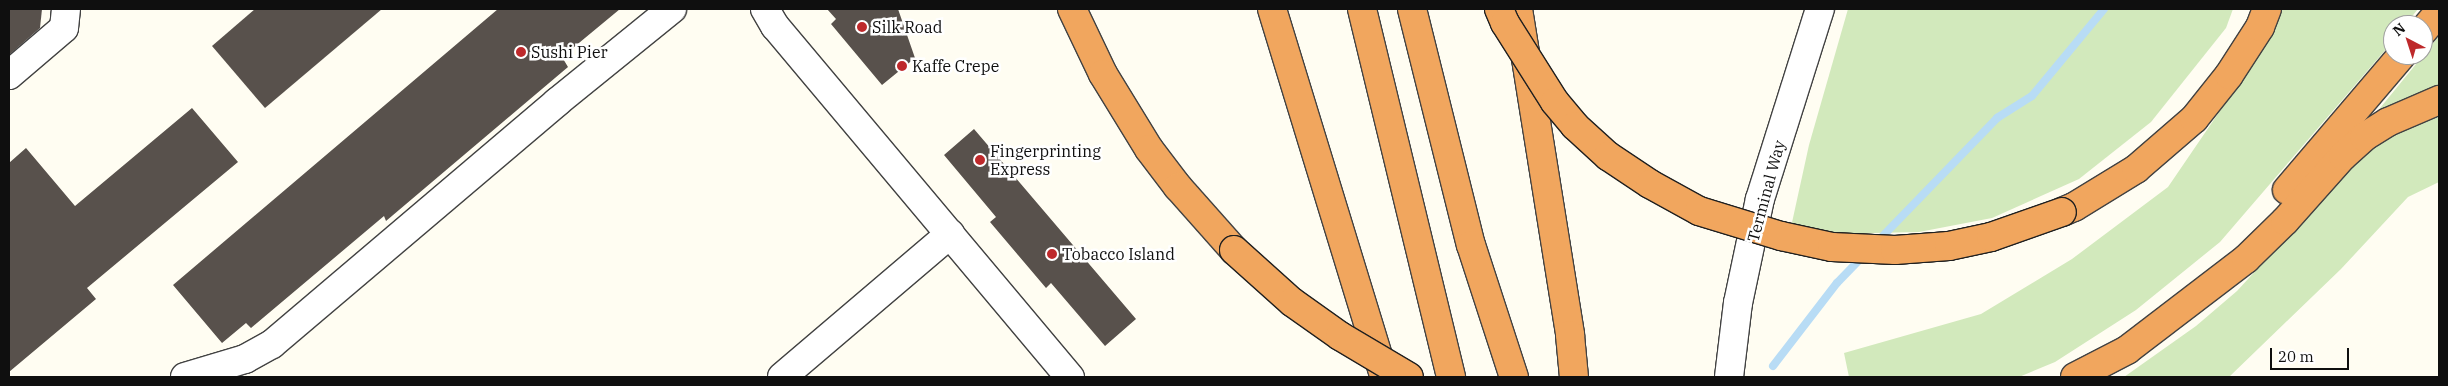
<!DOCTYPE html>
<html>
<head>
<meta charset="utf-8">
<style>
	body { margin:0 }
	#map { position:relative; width:2448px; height:386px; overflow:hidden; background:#fffdf2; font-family:"IBM Plex Serif",serif }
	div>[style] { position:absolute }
	.green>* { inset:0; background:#d2e9bc }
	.stream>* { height:8px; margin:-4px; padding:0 4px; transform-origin:4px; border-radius:4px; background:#b8dcf5 }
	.building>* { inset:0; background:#58514c }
	.roads { filter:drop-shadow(1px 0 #424242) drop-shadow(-1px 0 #424242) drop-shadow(0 1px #424242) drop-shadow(0 -1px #424242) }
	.minor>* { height:28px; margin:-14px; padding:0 14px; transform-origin:14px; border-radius:14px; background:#fff }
	.highway>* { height:28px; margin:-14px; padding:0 14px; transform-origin:14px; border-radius:14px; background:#f1a65e }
	.bridges { filter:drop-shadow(1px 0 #202020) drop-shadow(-1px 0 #202020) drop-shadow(0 1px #202020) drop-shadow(0 -1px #202020) }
	.highway-bridge>* { height:28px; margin:-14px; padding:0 14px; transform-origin:14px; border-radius:14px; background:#f1a65e }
	.dots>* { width:14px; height:14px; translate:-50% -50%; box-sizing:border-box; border:2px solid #fff; border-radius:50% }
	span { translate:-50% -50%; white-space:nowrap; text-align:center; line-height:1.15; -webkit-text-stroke:5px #fff; paint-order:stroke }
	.poi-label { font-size:16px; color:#0f0f0f }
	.left { translate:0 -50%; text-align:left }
	.street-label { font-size:16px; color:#0f0f0f }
	.frame { position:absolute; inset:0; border:10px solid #0f0f0f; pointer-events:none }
	.north { position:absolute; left:2383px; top:15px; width:50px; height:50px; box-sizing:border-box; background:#fff; border:1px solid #9f9f9f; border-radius:50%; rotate:320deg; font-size:14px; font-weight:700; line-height:20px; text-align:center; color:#0f0f0f }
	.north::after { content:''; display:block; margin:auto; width:18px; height:22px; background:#be292b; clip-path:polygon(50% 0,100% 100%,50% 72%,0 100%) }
	.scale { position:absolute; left:2270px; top:348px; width:79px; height:22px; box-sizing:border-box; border:2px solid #0f0f0f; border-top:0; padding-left:6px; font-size:15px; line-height:18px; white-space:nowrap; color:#0f0f0f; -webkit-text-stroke:4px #fff; paint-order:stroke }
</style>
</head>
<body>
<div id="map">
	<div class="green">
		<i style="clip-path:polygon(1848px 9px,2233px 9px,2226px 28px,2151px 122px,2079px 179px,1992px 218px,1919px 232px,1828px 234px,1791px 227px,1809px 145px)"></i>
		<i style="clip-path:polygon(2280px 9px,2418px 9px,2405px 25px,2393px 25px,2393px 40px,2387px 48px,2220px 242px,2136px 310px,2055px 362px,2019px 377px,1849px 377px,1844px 353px,1981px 314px,2072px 259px,2168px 187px,2241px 80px)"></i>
		<i style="clip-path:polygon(2439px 36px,2439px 84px,2376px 113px)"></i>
		<i style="clip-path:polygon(2439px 117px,2439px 182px,2408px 197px,2341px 269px,2229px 377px,2124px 377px,2196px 326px,2237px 291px,2294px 229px,2336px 178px,2367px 152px,2397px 133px)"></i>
	</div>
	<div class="stream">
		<i style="left:1877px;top:242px;width:173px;rotate:-45.9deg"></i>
		<i style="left:1997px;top:118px;width:41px;rotate:-32.2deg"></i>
		<i style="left:2032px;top:96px;width:113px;rotate:-50.4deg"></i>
		<i style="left:1773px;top:366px;width:105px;rotate:-52.4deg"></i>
		<i style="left:1837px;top:283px;width:37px;rotate:-46deg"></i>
	</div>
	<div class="building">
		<i style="clip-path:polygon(9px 9px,42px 9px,40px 28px,9px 55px)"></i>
		<i style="clip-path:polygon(255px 9px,382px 9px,265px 108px,212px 46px)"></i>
		<i style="clip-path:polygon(498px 9px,620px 9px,562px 57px,568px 67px,386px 221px,384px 216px,251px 328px,246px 323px,222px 343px,173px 285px)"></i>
		<i style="clip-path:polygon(827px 9px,898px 9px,915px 58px,882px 85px,831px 24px,836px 19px)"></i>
		<i style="clip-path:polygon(192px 108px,238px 162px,87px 288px,96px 299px,9px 372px,9px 163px,26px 148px,75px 206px)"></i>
		<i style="clip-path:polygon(974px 129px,1136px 319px,1105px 346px,1051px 283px,1046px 288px,990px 222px,996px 217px,944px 155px)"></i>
	</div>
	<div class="roads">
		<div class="minor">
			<i style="left:765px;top:9px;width:20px;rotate:60deg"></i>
			<i style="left:775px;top:26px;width:459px;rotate:50deg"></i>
			<i style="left:9px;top:75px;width:72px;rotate:-40.5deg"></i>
			<i style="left:64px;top:28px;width:19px;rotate:-84deg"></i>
			<i style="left:185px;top:377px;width:63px;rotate:-16.7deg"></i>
			<i style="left:245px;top:359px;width:31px;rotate:-29deg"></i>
			<i style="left:272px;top:344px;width:374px;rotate:-40.3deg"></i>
			<i style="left:557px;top:102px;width:148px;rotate:-39deg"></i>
			<i style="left:782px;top:377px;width:221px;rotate:-40.4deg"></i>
			<i style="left:1729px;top:377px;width:75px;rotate:-83.1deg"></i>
			<i style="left:1738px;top:303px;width:106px;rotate:-78.1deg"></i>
			<i style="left:1760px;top:199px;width:199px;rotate:-72.5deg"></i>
		</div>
		<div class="highway">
			<i style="left:1072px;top:9px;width:72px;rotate:64.5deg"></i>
			<i style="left:1103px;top:74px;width:88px;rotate:58.5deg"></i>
			<i style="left:1149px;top:149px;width:48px;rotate:52.7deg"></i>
			<i style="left:1178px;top:187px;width:84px;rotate:48.4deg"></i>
			<i style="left:1272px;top:9px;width:384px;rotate:73deg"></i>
			<i style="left:1362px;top:9px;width:379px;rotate:76.4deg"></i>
			<i style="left:1412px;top:9px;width:243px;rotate:76deg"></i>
			<i style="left:1471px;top:245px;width:139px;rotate:72deg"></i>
			<i style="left:1518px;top:9px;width:330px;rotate:80.9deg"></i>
			<i style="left:1570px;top:335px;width:42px;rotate:84.6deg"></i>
			<i style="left:2423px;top:31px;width:25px;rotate:-50deg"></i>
			<i style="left:2287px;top:190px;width:177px;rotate:-49.6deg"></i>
			<i style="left:2062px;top:212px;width:13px;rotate:-23deg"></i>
			<i style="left:2074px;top:207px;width:73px;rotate:-31.5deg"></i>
			<i style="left:2136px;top:169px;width:77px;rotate:-40.8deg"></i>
			<i style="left:2194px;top:119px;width:56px;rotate:-51.5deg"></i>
			<i style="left:2229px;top:75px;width:57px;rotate:-57.1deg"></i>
			<i style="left:2260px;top:27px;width:19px;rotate:-69deg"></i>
			<i style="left:2075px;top:377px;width:59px;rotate:-27.4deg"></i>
			<i style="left:2127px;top:350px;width:150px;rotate:-37.4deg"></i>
			<i style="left:2246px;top:259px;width:54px;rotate:-44.3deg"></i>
			<i style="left:2285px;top:221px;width:87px;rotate:-48.3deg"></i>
			<i style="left:2343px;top:156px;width:28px;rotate:-42deg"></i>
			<i style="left:2364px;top:137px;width:28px;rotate:-32deg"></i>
			<i style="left:2388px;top:122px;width:56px;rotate:-23.3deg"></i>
		</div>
	</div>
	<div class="bridges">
		<div class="highway-bridge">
			<i style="left:1499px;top:9px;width:15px;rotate:67deg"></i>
			<i style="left:1505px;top:23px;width:93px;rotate:57.7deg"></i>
			<i style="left:1555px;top:102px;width:31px;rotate:50deg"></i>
			<i style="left:1575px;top:126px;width:45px;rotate:42.3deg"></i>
			<i style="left:1608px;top:156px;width:50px;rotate:33.7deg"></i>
			<i style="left:1650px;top:184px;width:56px;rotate:28.9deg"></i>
			<i style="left:1699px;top:211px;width:86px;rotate:17deg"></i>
			<i style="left:1781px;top:236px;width:52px;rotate:12.2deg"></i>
			<i style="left:1832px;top:247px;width:63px;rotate:2.7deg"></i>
			<i style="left:1895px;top:250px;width:54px;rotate:-4.2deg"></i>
			<i style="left:1949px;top:246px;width:43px;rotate:-12.1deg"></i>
			<i style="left:1991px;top:237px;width:75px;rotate:-19.4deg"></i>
			<i style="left:1234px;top:250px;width:78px;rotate:41.9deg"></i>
			<i style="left:1292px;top:302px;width:59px;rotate:35.3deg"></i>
			<i style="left:1340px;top:336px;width:80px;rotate:30.7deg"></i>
		</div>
	</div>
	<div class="dots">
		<i style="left:862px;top:27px;background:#be292b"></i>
		<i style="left:521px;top:52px;background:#be292b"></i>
		<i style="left:902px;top:66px;background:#be292b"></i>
		<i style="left:980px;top:160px;background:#be292b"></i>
		<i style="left:1052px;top:254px;background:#be292b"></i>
	</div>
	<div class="poi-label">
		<span class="left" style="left:872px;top:27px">Silk Road</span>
		<span class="left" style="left:531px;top:52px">Sushi Pier</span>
		<span class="left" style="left:912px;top:66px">Kaffe Crepe</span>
		<span class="left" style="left:990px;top:160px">Fingerprinting<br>Express</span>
		<span class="left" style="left:1062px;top:254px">Tobacco Island</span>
	</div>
	<div class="street-label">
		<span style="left:1766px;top:191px;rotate:-75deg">Terminal Way</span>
	</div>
	<div class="frame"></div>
	<div class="north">N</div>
	<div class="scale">20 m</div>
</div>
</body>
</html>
